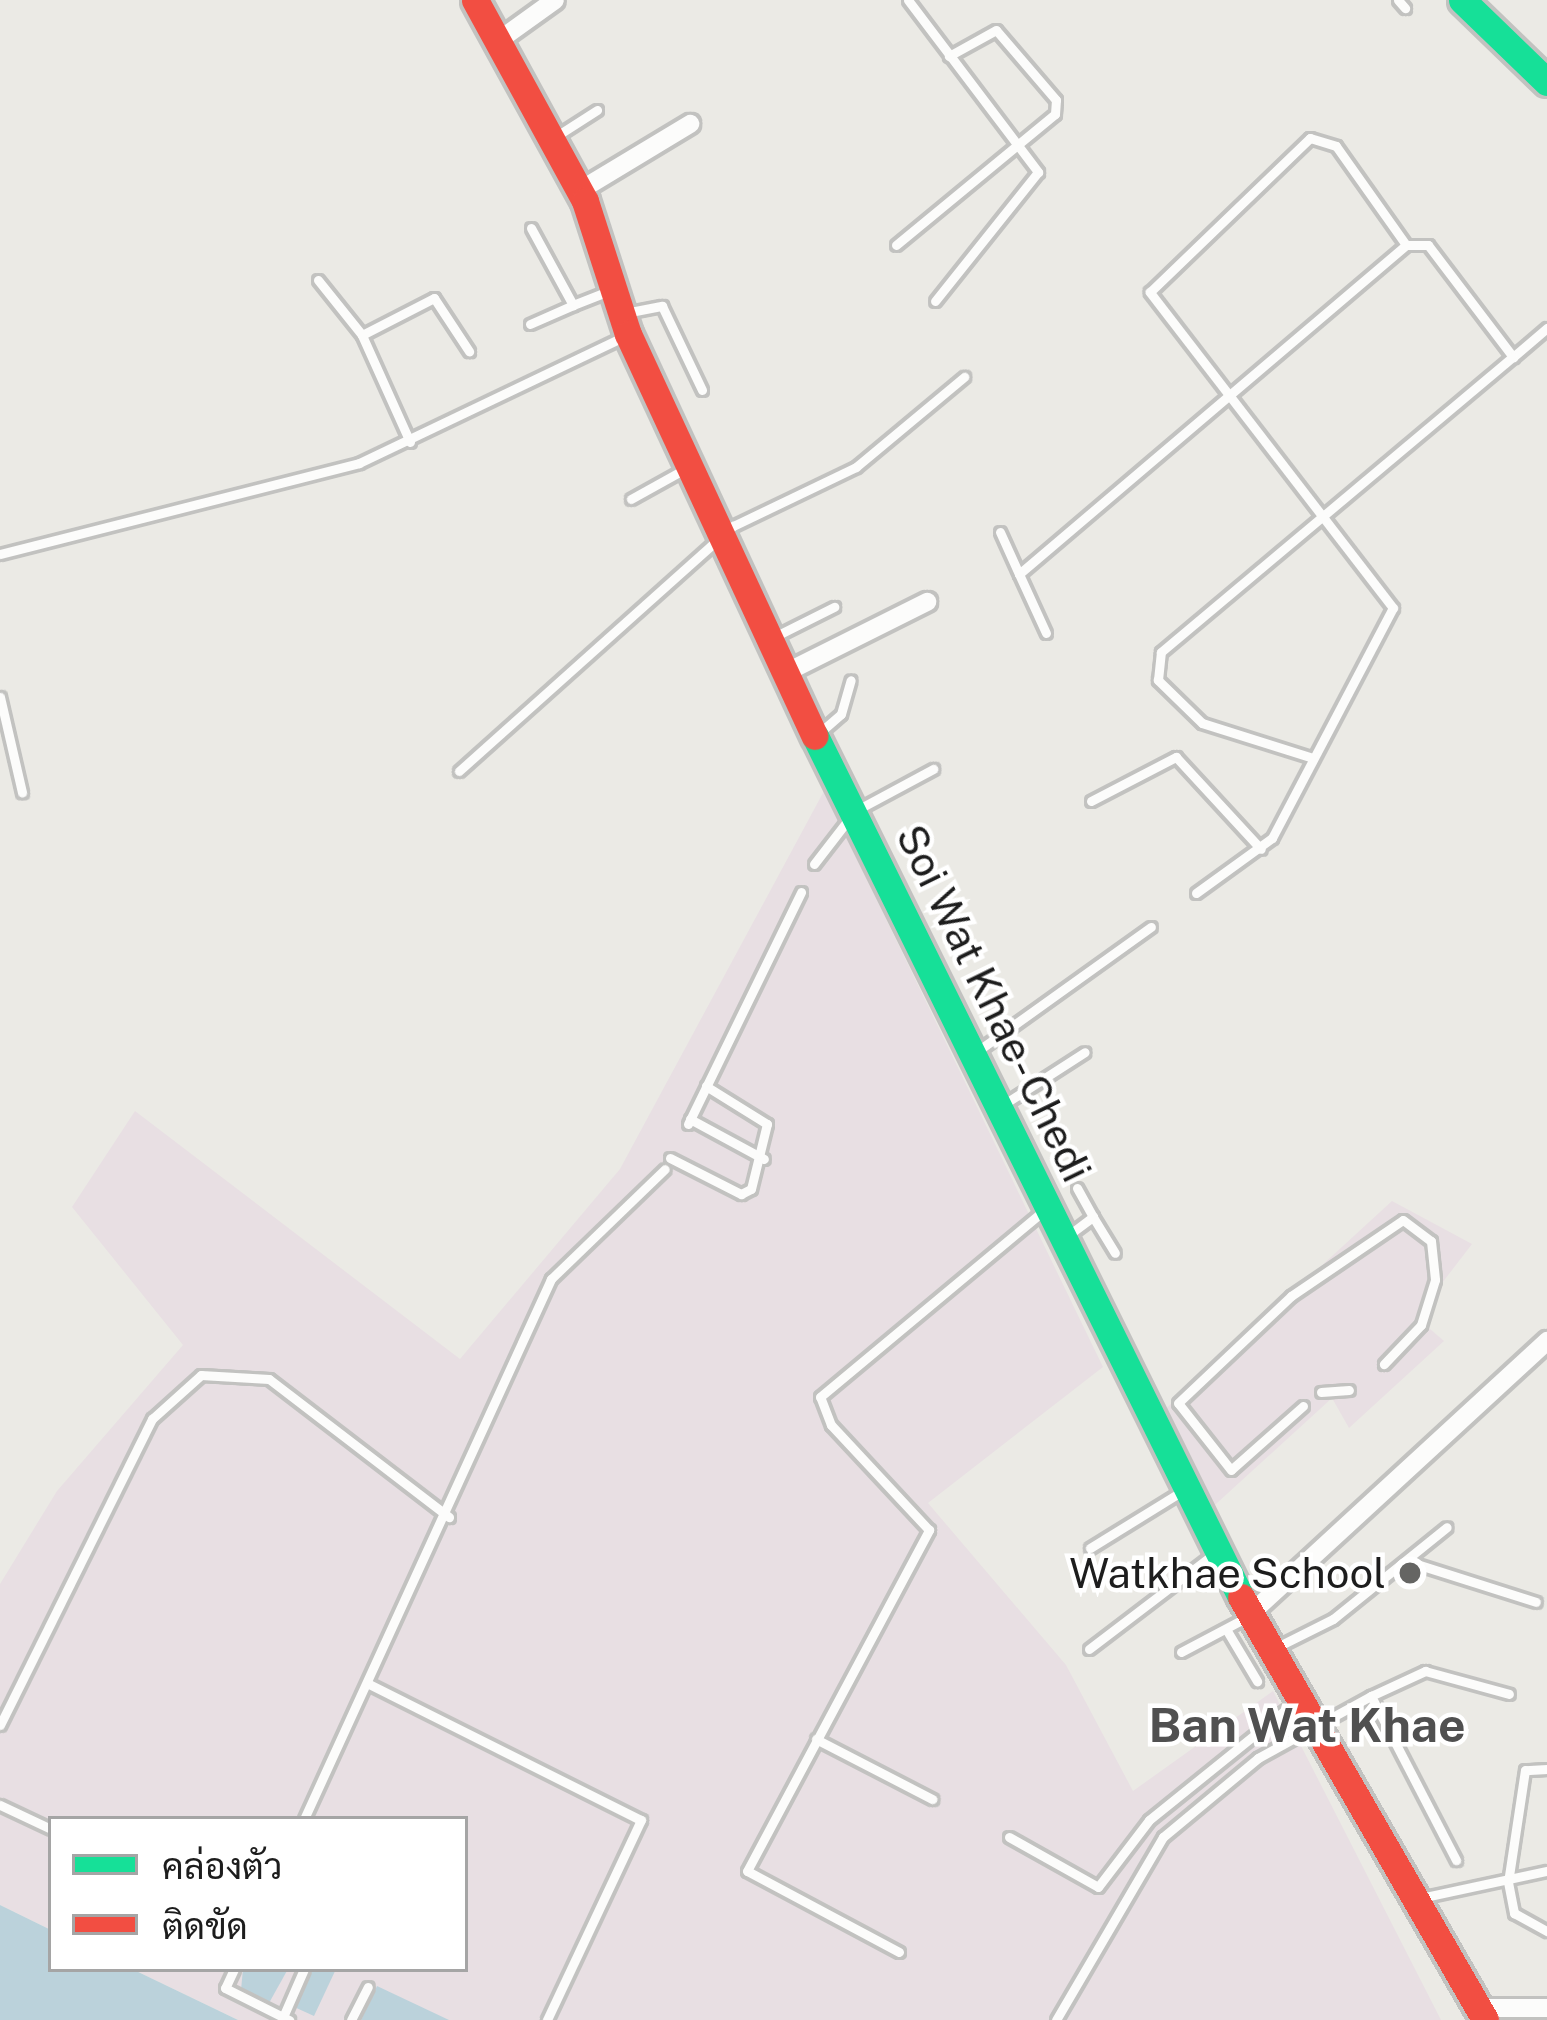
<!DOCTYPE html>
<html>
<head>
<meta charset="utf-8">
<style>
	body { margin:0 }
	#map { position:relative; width:1547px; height:2020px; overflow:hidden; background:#ebeae5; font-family:"Public Sans",Sarabun,sans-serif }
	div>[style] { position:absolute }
	.industrial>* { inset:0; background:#e8dfe3 }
	.water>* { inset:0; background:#bbd2db }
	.roads { filter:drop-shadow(3px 0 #c2c2c0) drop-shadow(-3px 0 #c2c2c0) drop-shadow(0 3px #c2c2c0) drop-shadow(0 -3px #c2c2c0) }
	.lane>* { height:9px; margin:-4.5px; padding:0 4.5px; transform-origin:4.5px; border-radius:4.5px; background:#fcfcfb }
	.street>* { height:18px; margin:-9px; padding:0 9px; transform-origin:9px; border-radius:9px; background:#fcfcfb }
	.fast>* { height:27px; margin:-13.5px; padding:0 13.5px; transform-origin:13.5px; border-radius:13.5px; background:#16e098 }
	.jam>* { height:27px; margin:-13.5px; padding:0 13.5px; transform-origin:13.5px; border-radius:13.5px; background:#f24e42 }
	.dots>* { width:33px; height:33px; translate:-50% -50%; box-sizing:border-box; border:6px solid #fff; border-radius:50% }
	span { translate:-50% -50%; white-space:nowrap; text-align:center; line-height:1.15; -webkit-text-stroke:9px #fff; paint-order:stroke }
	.street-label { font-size:42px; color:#1d1d1d }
	.poi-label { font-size:42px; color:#1d1d1d }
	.right { translate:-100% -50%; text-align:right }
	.quarter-label { font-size:48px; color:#505050; font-weight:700 }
	.legend { position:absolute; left:48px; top:1816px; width:420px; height:156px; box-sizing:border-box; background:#fff; border:3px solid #a5a5a5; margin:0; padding:15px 21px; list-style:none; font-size:36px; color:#1d1d1d }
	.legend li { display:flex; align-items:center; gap:24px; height:60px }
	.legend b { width:60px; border:3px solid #a5a5a5 }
</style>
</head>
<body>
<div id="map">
	<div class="industrial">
		<i style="clip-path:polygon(824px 791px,1103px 1367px,928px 1503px,1066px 1665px,1133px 1791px,1273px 1691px,1441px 2020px,238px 2020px,132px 1969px,465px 1969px,465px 1819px,51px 1819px,51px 1930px,0 1905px,0 1584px,57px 1491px,183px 1345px,72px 1207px,135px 1111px,460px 1359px,620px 1169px)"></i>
		<i style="clip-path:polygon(1392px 1201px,1472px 1244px,1416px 1317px,1444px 1341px,1349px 1428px,1332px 1398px,1205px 1514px,1161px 1413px)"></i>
	</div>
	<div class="water">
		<i style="clip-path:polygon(0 1905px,51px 1930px,51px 1969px,132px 1969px,238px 2020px,0 2020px)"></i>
		<i style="clip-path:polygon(243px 1969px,288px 1969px,269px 2003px,241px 1990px)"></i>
		<i style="clip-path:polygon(310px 1969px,336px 1969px,314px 2016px,292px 2006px)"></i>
		<i style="clip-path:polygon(377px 1986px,449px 2020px,361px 2020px)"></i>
	</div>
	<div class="roads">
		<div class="lane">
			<i style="left:908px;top:0;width:216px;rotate:52.9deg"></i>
			<i style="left:1038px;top:172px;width:165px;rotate:128.6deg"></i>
			<i style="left:1398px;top:0;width:11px;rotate:49deg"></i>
			<i style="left:555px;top:137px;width:50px;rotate:-32.7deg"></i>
			<i style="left:531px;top:228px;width:88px;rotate:61.4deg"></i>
			<i style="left:573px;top:305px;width:41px;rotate:-21.5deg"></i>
			<i style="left:896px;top:245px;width:206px;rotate:-39.5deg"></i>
			<i style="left:1055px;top:114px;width:14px;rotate:-86deg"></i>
			<i style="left:1056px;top:100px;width:92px;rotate:-130.6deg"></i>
			<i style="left:996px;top:30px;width:54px;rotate:151deg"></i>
			<i style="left:318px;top:280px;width:70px;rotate:51.3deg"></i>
			<i style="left:625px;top:313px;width:38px;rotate:-11deg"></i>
			<i style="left:662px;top:306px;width:93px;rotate:64.5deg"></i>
			<i style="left:530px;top:324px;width:47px;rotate:-23.8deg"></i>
			<i style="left:410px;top:442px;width:117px;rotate:-114.2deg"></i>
			<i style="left:362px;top:335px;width:81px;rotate:-27.2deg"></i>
			<i style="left:434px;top:298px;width:64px;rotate:56.6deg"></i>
			<i style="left:631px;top:499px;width:60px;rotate:-29.1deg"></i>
			<i style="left:1000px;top:532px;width:46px;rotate:65.7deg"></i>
			<i style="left:0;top:554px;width:370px;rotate:-14.2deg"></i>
			<i style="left:359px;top:463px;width:293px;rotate:-25.5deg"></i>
			<i style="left:1046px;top:633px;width:65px;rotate:-114.6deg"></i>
			<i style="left:1019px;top:574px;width:508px;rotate:-40.37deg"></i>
			<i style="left:1406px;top:245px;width:22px"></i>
			<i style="left:1428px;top:245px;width:141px;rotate:52.8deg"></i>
			<i style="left:1513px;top:357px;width:45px;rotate:-40.5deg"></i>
			<i style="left:770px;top:639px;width:72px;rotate:-26.6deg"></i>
			<i style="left:0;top:697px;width:98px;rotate:77deg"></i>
			<i style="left:818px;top:734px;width:30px;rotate:-41deg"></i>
			<i style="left:841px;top:714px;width:35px;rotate:-74deg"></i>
			<i style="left:1313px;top:758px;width:116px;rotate:-162.5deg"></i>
			<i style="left:1202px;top:723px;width:62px;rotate:-135.7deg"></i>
			<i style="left:1158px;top:680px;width:28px;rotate:-84deg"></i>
			<i style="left:1161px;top:652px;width:459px;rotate:-40deg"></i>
			<i style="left:459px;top:771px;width:368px;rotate:-41.8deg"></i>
			<i style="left:733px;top:526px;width:136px;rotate:-25.6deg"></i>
			<i style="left:856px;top:467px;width:141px;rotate:-39.8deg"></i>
			<i style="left:1091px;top:801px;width:96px;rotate:-27.4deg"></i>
			<i style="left:1176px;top:757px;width:125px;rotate:47.3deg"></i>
			<i style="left:814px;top:864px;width:67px;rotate:-52.3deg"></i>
			<i style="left:855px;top:811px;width:89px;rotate:-28.3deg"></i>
			<i style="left:1196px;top:893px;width:94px;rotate:-35.9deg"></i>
			<i style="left:1272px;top:838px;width:260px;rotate:-62.3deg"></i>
			<i style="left:1393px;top:608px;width:399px;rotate:-127.6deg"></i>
			<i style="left:1150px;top:292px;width:222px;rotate:-43.9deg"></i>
			<i style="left:1310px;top:138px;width:27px;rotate:17deg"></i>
			<i style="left:1336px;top:146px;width:121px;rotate:54.7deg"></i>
			<i style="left:972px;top:1055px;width:220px;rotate:-35.6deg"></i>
			<i style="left:998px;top:1108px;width:103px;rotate:-32.8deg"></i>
			<i style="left:690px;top:1119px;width:84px;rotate:28.4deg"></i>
			<i style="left:688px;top:1124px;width:258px;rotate:-64deg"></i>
			<i style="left:670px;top:1158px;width:80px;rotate:26.9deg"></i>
			<i style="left:741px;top:1194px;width:11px;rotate:-27deg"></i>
			<i style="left:751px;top:1189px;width:67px;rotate:-76.2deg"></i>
			<i style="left:767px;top:1124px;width:72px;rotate:-148.1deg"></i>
			<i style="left:1077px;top:1188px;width:33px;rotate:61deg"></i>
			<i style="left:1066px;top:1237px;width:34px;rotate:-37deg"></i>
			<i style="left:1093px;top:1217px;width:42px;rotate:58.6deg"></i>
			<i style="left:1321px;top:1392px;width:28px;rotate:-4deg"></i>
			<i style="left:1303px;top:1406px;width:96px;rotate:138.4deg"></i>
			<i style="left:1231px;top:1470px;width:85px;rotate:-128.3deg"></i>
			<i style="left:1178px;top:1403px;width:156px;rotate:-43.4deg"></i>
			<i style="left:1291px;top:1296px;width:135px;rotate:-34.2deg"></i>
			<i style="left:1403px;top:1220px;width:35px;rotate:37deg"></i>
			<i style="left:1431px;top:1241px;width:39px;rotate:84deg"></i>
			<i style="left:1435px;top:1280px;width:47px;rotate:107.3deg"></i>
			<i style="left:1421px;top:1325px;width:54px;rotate:133.5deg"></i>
			<i style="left:1090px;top:1548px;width:105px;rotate:-31.7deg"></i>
			<i style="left:1410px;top:1562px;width:132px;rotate:17.6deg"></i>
			<i style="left:1226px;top:1629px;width:61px;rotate:59.2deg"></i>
			<i style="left:1089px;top:1649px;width:158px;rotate:-37.3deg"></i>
			<i style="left:1271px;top:1650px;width:69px;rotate:-26.6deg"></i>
			<i style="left:1333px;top:1619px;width:146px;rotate:-38.9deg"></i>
			<i style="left:1181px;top:1652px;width:75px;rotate:-27.9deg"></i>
			<i style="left:369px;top:1684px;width:304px;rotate:26.6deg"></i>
			<i style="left:641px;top:1820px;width:221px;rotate:115.2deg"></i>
			<i style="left:1371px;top:1696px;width:60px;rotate:-24.8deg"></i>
			<i style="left:1425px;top:1671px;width:87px;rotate:15.3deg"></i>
			<i style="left:0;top:1725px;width:342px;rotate:-63.6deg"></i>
			<i style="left:152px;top:1419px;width:66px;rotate:-41.9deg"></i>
			<i style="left:201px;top:1375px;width:68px;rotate:3.4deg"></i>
			<i style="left:269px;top:1379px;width:227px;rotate:37.5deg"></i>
			<i style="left:816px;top:1739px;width:131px;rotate:27.3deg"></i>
			<i style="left:1547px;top:1769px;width:22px;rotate:177deg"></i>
			<i style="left:1525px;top:1770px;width:113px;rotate:98.6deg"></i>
			<i style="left:1508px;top:1882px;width:32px;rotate:79deg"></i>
			<i style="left:1514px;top:1913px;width:38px;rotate:29deg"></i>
			<i style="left:0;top:1805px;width:56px;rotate:25.2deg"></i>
			<i style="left:304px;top:1819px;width:594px;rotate:-65.42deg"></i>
			<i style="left:551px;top:1279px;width:158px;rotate:-44deg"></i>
			<i style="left:1009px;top:1837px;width:102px;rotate:29.3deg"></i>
			<i style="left:1098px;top:1887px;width:84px;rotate:-52.7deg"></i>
			<i style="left:1149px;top:1820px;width:186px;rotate:-38.9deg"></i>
			<i style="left:1416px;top:1899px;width:134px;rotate:-12.1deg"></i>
			<i style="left:899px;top:1952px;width:172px;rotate:-151.9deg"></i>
			<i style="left:747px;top:1871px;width:387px;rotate:-61.9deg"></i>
			<i style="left:929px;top:1530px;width:144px;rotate:-133deg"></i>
			<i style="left:831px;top:1425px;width:30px;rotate:-111deg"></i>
			<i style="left:820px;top:1397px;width:289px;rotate:-39.8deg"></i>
			<i style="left:234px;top:1969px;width:21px;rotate:115deg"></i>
			<i style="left:225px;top:1988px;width:72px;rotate:26.6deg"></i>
			<i style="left:283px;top:2017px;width:52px;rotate:-66.4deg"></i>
			<i style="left:351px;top:2020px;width:37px;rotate:-63deg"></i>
			<i style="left:1056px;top:2020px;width:212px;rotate:-59.7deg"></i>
			<i style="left:1163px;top:1837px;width:124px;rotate:-39.7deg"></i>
			<i style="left:1258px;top:1758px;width:129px;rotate:-28.8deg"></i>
			<i style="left:1371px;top:1696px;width:185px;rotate:62.6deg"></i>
		</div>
		<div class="street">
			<i style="left:498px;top:41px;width:70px;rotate:-35.7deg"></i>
			<i style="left:579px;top:191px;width:130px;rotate:-31.1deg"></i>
			<i style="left:787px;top:672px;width:157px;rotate:-26.6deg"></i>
			<i style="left:1247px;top:1617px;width:408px;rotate:-42.6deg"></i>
			<i style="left:1478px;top:2008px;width:69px"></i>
		</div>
		<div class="fast">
			<i style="left:1462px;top:0;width:118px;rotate:44deg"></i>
			<i style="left:815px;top:736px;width:961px;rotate:63.68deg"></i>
		</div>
		<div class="jam">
			<i style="left:475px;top:0;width:229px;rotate:61.3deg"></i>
			<i style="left:585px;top:201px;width:140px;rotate:72.1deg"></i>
			<i style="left:628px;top:334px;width:443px;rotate:65.1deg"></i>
			<i style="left:1241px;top:1597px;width:488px;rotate:60deg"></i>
		</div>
	</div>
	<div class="dots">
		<i style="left:1410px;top:1573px;background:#656563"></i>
	</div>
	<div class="street-label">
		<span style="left:994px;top:1003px;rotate:64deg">Soi Wat Khae- Chedi</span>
	</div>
	<div class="poi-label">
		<span class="right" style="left:1386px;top:1573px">Watkhae School</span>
	</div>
	<div class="quarter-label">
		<span style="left:1307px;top:1725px">Ban Wat Khae</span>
	</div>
	<ul class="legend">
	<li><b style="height:15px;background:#16e098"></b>คล่องตัว</li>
	<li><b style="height:15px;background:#f24e42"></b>ติดขัด</li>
	</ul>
</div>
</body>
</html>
